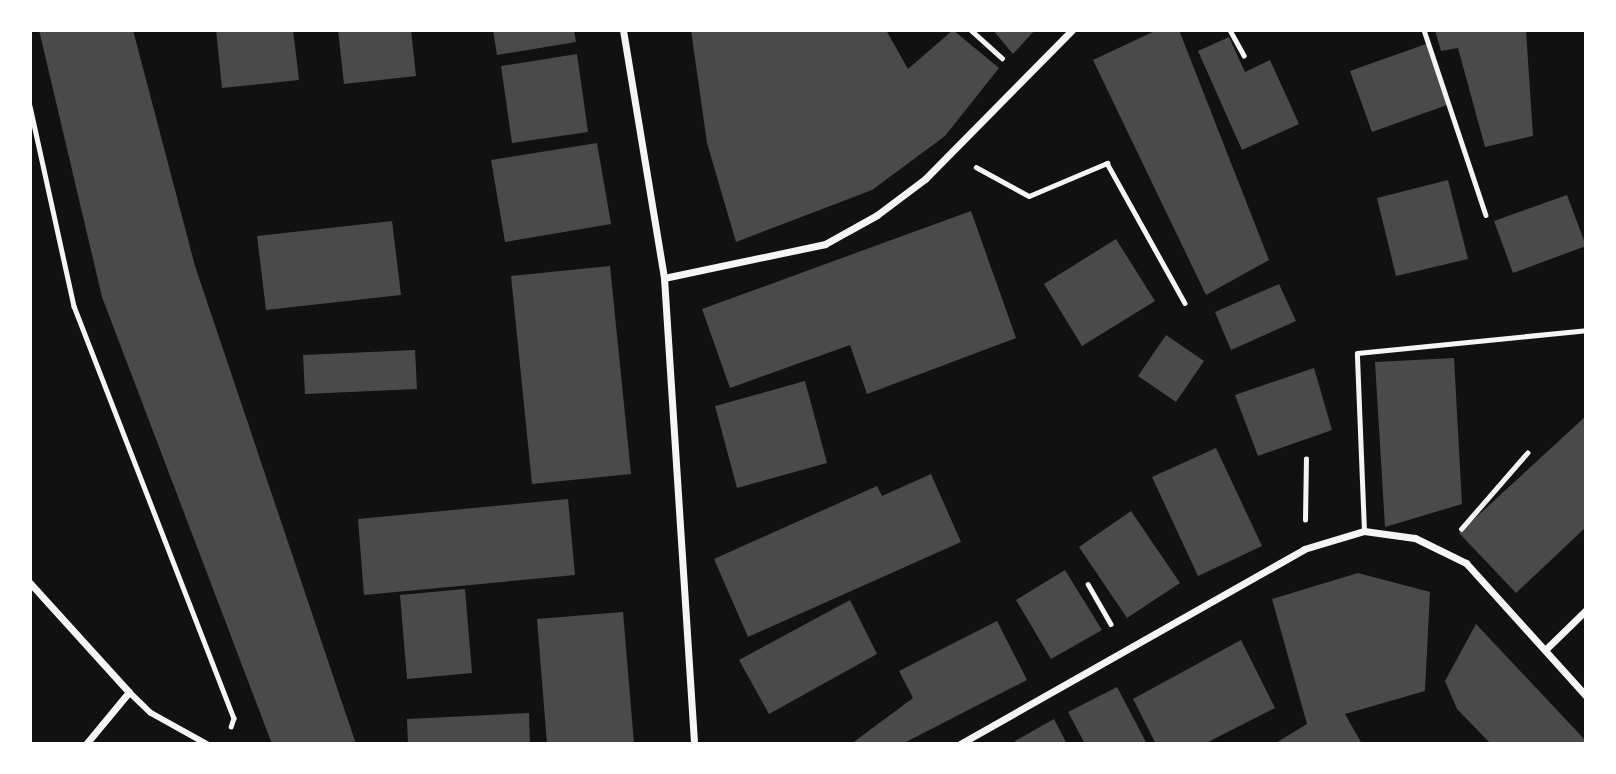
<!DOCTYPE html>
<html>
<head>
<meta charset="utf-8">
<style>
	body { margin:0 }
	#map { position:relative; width:1616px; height:774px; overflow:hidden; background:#111; font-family:Manrope,sans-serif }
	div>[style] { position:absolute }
	.building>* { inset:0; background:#4a4a4a }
	.path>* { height:4.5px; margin:-2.25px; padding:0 2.25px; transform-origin:2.25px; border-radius:2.25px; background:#f5f5f5 }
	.service>* { height:5px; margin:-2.5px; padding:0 2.5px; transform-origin:2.5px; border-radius:2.5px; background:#f5f5f5 }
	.pedestrian>* { height:6px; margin:-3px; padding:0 3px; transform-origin:3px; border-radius:3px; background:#f5f5f5 }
	.minor>* { height:7px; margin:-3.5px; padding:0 3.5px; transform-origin:3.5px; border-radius:3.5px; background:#f5f5f5 }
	span { translate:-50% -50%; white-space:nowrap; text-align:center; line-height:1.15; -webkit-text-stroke:5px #fff; paint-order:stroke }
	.frame { position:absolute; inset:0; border:32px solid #fff; pointer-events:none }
</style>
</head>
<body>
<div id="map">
	<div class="building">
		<i style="clip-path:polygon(39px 30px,133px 30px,195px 266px,356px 744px,272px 744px,102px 297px)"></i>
		<i style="clip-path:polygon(216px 30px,293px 30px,299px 80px,222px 88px)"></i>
		<i style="clip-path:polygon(338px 30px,411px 30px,416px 76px,344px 84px)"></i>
		<i style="clip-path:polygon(493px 30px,574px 30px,576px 42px,497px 55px)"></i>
		<i style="clip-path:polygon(691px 30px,886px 30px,908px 69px,953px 30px,999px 68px,945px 136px,872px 190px,736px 242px,707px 143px)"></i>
		<i style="clip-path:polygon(993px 30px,1035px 30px,1013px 54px)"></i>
		<i style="clip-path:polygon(1157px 30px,1179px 30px,1269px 260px,1206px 295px,1093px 60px)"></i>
		<i style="clip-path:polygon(1435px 30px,1526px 30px,1533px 136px,1485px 147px,1458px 48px,1441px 51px)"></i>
		<i style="clip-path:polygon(1229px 37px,1245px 72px,1270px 60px,1299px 124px,1242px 150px,1198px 51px)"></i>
		<i style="clip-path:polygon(1426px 44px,1447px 105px,1372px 132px,1350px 71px)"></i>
		<i style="clip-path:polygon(577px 54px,588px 132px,512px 143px,501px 66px)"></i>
		<i style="clip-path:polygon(597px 143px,611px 224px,505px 242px,491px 160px)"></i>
		<i style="clip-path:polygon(1448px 180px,1468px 259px,1396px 276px,1377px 198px)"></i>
		<i style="clip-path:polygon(1567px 195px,1586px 246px,1513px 273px,1494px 221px)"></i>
		<i style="clip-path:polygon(971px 211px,1016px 338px,867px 394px,850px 345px,730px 388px,702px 309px)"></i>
		<i style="clip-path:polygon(392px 221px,401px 295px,266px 310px,257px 236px)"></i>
		<i style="clip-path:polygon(1116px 239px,1155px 301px,1082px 346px,1044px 284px)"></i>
		<i style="clip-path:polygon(610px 266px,631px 474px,532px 484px,511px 276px)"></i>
		<i style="clip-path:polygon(1279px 284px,1296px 321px,1231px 350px,1215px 312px)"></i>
		<i style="clip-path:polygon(1166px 335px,1204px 361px,1176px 402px,1138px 376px)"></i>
		<i style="clip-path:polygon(415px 350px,417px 389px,305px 394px,303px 355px)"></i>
		<i style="clip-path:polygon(1454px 358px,1462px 504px,1385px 527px,1375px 362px)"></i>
		<i style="clip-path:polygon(1314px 368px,1332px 430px,1258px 456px,1235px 395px)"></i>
		<i style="clip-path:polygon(805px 381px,827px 463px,737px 488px,715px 406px)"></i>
		<i style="clip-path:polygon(1586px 416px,1586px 527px,1516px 593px,1459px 533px)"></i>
		<i style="clip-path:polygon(1216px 448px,1262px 546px,1198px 576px,1152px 477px)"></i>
		<i style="clip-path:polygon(931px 474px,961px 542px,748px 637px,714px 559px,877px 486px,882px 496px)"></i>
		<i style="clip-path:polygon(568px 499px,575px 575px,364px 595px,358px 519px)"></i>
		<i style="clip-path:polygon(1131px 511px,1180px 583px,1127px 618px,1079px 547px)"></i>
		<i style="clip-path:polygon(1065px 570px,1102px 630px,1051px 659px,1016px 600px)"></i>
		<i style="clip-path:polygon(1358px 573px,1430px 592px,1425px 691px,1345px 714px,1362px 744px,1274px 744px,1307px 724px,1272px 599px)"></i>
		<i style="clip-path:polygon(465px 589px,472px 673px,407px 679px,400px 595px)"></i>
		<i style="clip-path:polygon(850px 600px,877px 654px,769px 714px,739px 660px)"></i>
		<i style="clip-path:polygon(623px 612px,634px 744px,547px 744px,537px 619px)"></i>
		<i style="clip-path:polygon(997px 621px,1027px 680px,902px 744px,851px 744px,913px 698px,899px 671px)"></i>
		<i style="clip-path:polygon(1476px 624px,1586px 741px,1586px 744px,1491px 744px,1457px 709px,1445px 681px)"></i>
		<i style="clip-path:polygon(1241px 640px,1275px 708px,1204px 744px,1156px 744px,1133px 699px)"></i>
		<i style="clip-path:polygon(1117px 687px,1147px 744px,1085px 744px,1068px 712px)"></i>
		<i style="clip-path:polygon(529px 713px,530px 744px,408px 744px,407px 719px)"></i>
		<i style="clip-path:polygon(1054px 719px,1067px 744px,1016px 744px,1015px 741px)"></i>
	</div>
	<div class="path">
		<i style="left:971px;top:30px;width:42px;rotate:42.1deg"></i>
		<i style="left:1230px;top:30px;width:29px;rotate:61deg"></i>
		<i style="left:1424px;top:30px;width:195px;rotate:71.5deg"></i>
		<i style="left:30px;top:106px;width:205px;rotate:77.6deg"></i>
		<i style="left:74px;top:306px;width:442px;rotate:68.8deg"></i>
		<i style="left:234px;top:718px;width:9px;rotate:108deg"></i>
		<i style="left:976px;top:167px;width:60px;rotate:28.7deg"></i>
		<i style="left:1029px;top:196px;width:85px;rotate:-22.9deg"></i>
		<i style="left:1107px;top:163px;width:160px;rotate:60.9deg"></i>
		<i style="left:1305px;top:520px;width:61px;rotate:-89.1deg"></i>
		<i style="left:1461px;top:529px;width:101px;rotate:-49deg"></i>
		<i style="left:1088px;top:584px;width:46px;rotate:60.1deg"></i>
	</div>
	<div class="service">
		<i style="left:1364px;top:531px;width:178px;rotate:-92.3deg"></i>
		<i style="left:1357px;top:353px;width:230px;rotate:-5.7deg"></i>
	</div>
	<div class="pedestrian">
		<i style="left:129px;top:692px;width:30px;rotate:44deg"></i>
		<i style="left:151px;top:713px;width:64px;rotate:29deg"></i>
	</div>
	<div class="minor">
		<i style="left:623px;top:30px;width:251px;rotate:80.6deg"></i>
		<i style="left:664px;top:278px;width:467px;rotate:86.3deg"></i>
		<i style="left:664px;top:278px;width:165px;rotate:-11.9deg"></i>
		<i style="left:825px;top:244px;width:60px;rotate:-29.1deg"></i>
		<i style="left:877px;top:215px;width:60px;rotate:-36.9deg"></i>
		<i style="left:925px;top:179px;width:209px;rotate:-45.4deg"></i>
		<i style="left:30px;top:583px;width:147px;rotate:47.8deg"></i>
		<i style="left:129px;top:692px;width:67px;rotate:129.6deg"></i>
		<i style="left:1546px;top:649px;width:56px;rotate:-44.3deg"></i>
		<i style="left:960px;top:744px;width:395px;rotate:-29.5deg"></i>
		<i style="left:1304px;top:549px;width:63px;rotate:-16.7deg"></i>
		<i style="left:1364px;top:531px;width:51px;rotate:7.8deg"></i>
		<i style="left:1415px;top:538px;width:57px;rotate:26.1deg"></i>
		<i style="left:1466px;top:563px;width:179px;rotate:47.9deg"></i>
	</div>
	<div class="frame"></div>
</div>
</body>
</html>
